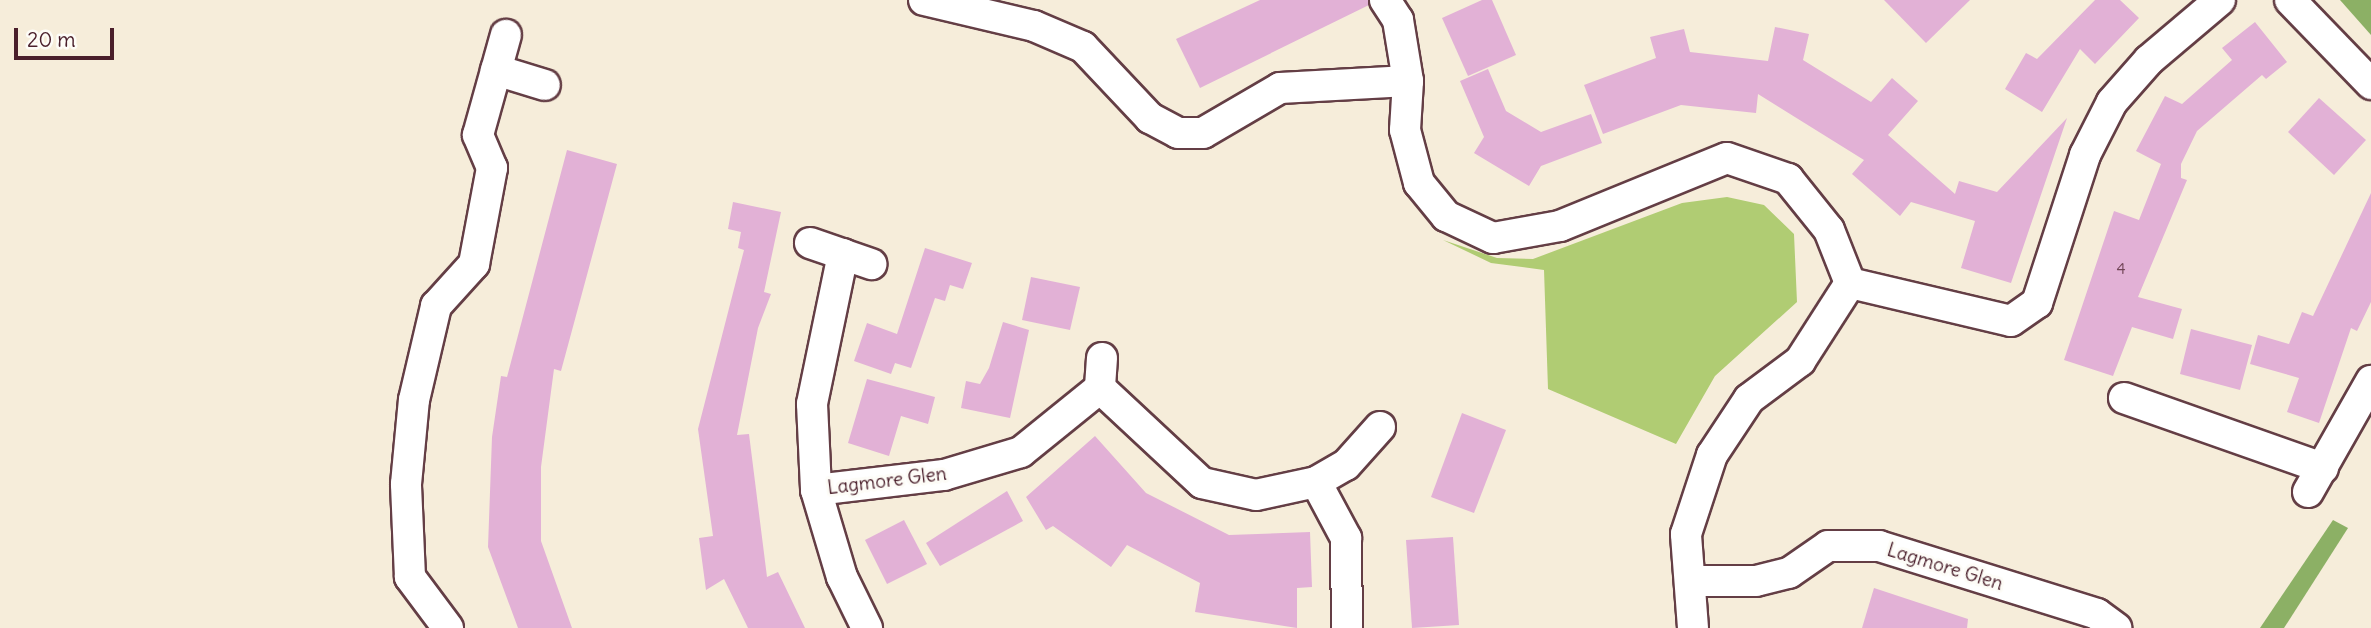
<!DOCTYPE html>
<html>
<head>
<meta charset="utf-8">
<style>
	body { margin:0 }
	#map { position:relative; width:2371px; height:628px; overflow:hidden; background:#f6edda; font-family:Delius,sans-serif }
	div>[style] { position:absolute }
	.green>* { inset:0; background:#b0cc73 }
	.forest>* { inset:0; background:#8cb065 }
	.building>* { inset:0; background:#e2b1d6 }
	.roads { filter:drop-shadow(2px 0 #643e45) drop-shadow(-2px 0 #643e45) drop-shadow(0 2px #643e45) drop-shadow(0 -2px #643e45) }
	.street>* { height:30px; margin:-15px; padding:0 15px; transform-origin:15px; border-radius:15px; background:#fff }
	span { translate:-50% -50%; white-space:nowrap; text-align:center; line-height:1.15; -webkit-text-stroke:6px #fdfcf7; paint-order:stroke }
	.number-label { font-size:16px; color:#704456 }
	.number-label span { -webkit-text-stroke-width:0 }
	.street-label { font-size:19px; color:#4a1f2b }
	.scale { position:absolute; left:14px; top:28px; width:100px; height:32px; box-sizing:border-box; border:4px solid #4a1f2b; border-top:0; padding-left:9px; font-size:21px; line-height:24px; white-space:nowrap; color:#4a1f2b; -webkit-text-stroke:5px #fdfcf7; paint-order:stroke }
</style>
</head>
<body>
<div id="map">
	<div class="green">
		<i style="clip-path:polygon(1727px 197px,1764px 205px,1794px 234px,1797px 302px,1715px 376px,1676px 444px,1548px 389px,1544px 270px,1491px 263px,1443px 240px,1497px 258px,1533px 259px,1682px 203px)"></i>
	</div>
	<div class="forest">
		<i style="clip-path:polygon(2340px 0,2371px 0,2371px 35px)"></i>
		<i style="clip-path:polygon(2333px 520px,2348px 528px,2284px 628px,2260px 628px)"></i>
	</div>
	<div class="building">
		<i style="clip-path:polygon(1260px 0,1368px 0,1369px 5px,1200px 88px,1176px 39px)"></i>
		<i style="clip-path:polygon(1482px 0,1492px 0,1516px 55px,1468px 76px,1442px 18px)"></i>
		<i style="clip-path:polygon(1884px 0,1970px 0,1926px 43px)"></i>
		<i style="clip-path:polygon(2095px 0,2120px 0,2139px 18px,2095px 64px,2080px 49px,2042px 112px,2005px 89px,2026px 53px,2037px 59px)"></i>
		<i style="clip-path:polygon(2255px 22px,2287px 62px,2266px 79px,2262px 75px,2197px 131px,2181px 164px,2181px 178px,2187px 180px,2138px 297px,2182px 309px,2173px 339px,2132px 327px,2113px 376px,2064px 360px,2114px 211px,2139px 220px,2161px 164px,2136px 151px,2165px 96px,2182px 104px,2232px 60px,2222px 48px)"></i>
		<i style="clip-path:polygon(1775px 27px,1809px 34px,1803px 60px,1871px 102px,1892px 78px,1918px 101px,1888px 135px,1955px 194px,1959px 181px,1997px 192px,2067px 118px,2011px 283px,1961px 268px,1975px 221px,1911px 202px,1900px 216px,1852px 174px,1864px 160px,1758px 94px,1756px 113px,1681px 105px,1603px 134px,1584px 85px,1656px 58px,1650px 37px,1684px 29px,1690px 52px,1768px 61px)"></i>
		<i style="clip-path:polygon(1488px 69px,1506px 111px,1541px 132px,1591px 114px,1602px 143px,1541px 166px,1529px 186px,1474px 153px,1484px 137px,1460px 81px)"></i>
		<i style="clip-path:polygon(2319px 98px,2366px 140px,2334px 175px,2288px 132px)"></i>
		<i style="clip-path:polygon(567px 150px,617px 164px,561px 371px,554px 369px,541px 467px,541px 541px,572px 628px,518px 628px,488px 547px,492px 437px,501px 376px,507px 377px)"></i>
		<i style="clip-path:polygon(2371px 193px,2371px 302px,2357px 331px,2351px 328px,2319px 423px,2287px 412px,2299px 378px,2250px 364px,2258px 335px,2289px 344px,2302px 312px,2313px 316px)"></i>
		<i style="clip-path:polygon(733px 202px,781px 212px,764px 292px,771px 294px,758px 328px,737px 435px,749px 434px,767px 577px,778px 572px,805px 628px,748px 628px,724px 579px,706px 590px,699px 538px,713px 536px,698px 429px,744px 250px,738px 248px,741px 232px,728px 229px)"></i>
		<i style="clip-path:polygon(925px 248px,972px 263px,963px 289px,950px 285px,945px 301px,935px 298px,911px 368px,895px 363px,891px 374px,854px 361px,867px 323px,897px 334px)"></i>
		<i style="clip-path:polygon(1031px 277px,1080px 287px,1070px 330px,1022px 320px)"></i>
		<i style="clip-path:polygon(1003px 322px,1029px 330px,1010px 418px,961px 408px,966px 381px,980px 384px,989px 368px)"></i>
		<i style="clip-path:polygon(2191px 329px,2252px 345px,2240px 390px,2180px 374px)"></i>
		<i style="clip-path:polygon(867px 379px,935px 397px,928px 424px,901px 416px,889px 456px,848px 443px)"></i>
		<i style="clip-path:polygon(1462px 413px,1506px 430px,1474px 513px,1431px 497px)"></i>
		<i style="clip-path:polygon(1095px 436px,1146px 493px,1229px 535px,1310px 532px,1312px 587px,1297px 588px,1297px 628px,1195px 612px,1200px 583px,1127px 545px,1111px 567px,1053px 526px,1046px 530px,1026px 497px)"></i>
		<i style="clip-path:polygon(1007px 491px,1023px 521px,940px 566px,926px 543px)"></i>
		<i style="clip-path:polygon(904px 520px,927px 564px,887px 584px,865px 540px)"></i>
		<i style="clip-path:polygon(1453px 537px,1459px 625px,1412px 628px,1406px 540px)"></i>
		<i style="clip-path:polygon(1874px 588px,1968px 619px,1967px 628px,1862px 628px)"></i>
	</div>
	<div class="roads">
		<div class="street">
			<i style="left:924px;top:0;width:113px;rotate:13.3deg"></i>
			<i style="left:1034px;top:26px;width:53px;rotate:23.2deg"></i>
			<i style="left:1083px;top:47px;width:98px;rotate:46.7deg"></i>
			<i style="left:1150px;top:118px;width:32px;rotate:28deg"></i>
			<i style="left:1178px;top:133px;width:25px"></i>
			<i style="left:1203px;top:133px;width:89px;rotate:-30.3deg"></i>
			<i style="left:1280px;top:88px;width:128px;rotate:-3.1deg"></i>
			<i style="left:1385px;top:0;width:24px;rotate:57deg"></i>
			<i style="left:1398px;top:20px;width:62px;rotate:80.7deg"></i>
			<i style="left:1408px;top:81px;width:49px;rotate:93.5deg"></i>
			<i style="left:1405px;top:130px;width:55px;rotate:75.2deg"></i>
			<i style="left:1419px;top:183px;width:43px;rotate:50.7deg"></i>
			<i style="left:1446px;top:216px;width:52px;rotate:25.1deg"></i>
			<i style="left:1493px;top:238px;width:68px;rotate:-10.2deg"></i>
			<i style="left:1560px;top:226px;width:180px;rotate:-22.2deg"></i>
			<i style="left:1727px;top:158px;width:65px;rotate:19deg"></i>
			<i style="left:1788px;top:179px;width:65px;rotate:51.2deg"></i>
			<i style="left:1829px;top:230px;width:57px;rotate:68.4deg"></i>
			<i style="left:2290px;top:0;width:117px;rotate:46deg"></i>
			<i style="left:496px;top:70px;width:51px;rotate:17deg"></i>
			<i style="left:810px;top:243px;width:65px;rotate:19deg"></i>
			<i style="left:843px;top:254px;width:153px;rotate:101.7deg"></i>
			<i style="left:812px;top:404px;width:86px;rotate:87.3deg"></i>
			<i style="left:816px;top:490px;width:91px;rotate:73.4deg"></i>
			<i style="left:842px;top:577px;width:57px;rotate:63.9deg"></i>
			<i style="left:1850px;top:283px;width:165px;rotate:13.3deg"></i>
			<i style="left:2011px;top:321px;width:32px;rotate:-35deg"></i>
			<i style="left:2037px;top:303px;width:156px;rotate:-72deg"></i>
			<i style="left:2085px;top:155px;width:59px;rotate:-63deg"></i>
			<i style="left:2112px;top:102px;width:56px;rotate:-48.6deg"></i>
			<i style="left:2149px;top:60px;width:93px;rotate:-40.2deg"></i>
			<i style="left:1102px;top:358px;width:30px;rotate:94deg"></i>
			<i style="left:1100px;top:388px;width:139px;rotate:43deg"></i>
			<i style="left:1202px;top:483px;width:55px;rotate:12.5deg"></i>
			<i style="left:1256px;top:495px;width:61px;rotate:-12.2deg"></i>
			<i style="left:1316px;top:482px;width:34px;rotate:-30deg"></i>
			<i style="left:1346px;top:465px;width:51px;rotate:-48.2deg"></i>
			<i style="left:2124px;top:398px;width:211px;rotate:19.4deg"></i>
			<i style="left:1316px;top:482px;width:64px;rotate:61.8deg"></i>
			<i style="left:1346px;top:538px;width:90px;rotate:89.4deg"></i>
			<i style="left:816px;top:490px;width:129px;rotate:-6.7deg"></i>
			<i style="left:944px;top:475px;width:80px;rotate:-16.6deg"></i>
			<i style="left:1021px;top:452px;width:102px;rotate:-39deg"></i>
			<i style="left:2308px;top:492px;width:128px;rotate:-60.4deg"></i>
			<i style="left:1691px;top:581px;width:65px"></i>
			<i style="left:1756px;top:581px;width:34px;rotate:-14deg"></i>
			<i style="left:1789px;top:573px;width:47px;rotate:-34.7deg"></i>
			<i style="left:1828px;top:546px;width:51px"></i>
			<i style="left:1879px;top:546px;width:228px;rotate:17.3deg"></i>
			<i style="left:2097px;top:614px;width:24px;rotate:36deg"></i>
			<i style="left:448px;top:628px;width:64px;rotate:-126.7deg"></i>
			<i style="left:410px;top:577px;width:93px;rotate:-92.5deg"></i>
			<i style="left:406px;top:484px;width:84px;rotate:-84.6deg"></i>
			<i style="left:414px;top:400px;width:97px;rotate:-76.8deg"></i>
			<i style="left:436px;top:306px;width:57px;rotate:-47.9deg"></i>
			<i style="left:474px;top:264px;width:98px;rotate:-79.4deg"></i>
			<i style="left:492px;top:168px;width:36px;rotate:-113deg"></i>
			<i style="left:478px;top:135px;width:104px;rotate:-74.4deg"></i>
			<i style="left:1693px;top:628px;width:94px;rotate:-94.3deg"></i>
			<i style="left:1686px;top:534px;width:83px;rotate:-71.8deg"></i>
			<i style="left:1712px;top:455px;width:67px;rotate:-56.5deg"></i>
			<i style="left:1749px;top:399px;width:64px;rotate:-36.7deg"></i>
			<i style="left:1800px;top:361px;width:93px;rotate:-57.3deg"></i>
		</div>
	</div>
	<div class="number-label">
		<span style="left:2121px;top:268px">4</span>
	</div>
	<div class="street-label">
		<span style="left:887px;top:481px;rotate:-7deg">Lagmore Glen</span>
		<span style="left:1945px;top:567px;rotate:17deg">Lagmore Glen</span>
	</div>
	<div class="scale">20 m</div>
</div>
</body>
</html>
